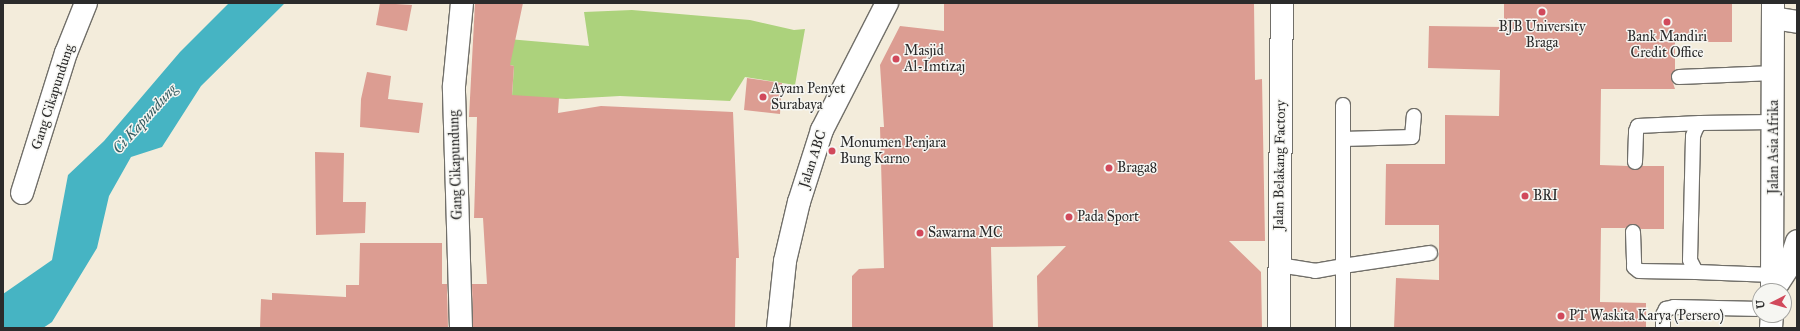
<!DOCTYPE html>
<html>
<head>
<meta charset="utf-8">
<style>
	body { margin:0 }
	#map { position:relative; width:1800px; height:331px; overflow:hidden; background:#f3ecdb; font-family:"IM FELL Great Primer",serif }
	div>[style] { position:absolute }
	.green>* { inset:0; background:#acd27c }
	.water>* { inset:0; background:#46b4c3 }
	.building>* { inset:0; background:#dc9d92 }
	.roads { filter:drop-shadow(1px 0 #716f69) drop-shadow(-1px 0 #716f69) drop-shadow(0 1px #716f69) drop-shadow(0 -1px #716f69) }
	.lane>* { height:14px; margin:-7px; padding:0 7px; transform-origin:7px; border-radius:7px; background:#fff }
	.street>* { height:22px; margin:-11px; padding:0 11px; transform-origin:11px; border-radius:11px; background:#fff }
	.secondary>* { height:22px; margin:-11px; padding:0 11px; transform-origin:11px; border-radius:11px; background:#fff }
	.primary>* { height:22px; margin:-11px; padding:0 11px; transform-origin:11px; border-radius:11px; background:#fff }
	.dots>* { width:11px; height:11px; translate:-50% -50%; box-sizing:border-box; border:2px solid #f6f6f2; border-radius:50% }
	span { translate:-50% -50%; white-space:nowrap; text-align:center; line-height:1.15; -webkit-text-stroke:3px #f6f6f2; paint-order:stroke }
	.poi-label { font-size:14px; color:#2b2b2b }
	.left { translate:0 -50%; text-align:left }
	.street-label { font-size:14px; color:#2b2b2b }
	.water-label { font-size:15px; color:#345b60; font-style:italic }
	.frame { position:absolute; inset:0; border:4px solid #2b2b2b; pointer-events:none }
	.north { position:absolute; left:1752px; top:283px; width:40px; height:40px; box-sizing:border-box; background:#f6f6f2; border:1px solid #a5a5a2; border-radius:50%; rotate:264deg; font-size:11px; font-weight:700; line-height:16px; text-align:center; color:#2b2b2b }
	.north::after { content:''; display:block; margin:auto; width:14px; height:18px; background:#d1495b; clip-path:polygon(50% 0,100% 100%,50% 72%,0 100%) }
</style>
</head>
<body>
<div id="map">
	<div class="green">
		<i style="clip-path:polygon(632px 10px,750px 20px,794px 30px,805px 29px,795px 85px,745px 77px,730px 101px,620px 96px,566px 99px,512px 96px,514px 66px,482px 58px,486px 37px,589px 46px,584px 12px)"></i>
	</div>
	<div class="water">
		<i style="clip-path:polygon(229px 3px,285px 3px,201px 86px,162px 147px,131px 157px,109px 196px,97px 248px,52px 322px,43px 328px,3px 328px,3px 294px,52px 260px,68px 175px,104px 141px,180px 52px)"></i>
	</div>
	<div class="building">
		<i style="clip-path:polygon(380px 3px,412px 5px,407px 31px,376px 25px)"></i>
		<i style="clip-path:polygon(475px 3px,523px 3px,510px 65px,514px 66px,512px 95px,559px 98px,558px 113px,601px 106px,733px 112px,739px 258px,736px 258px,735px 328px,473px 328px,472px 284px,487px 284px,483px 218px,474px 218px,477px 117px,469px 117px)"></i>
		<i style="clip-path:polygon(944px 3px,1254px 3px,1255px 80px,1262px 79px,1265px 241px,1229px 241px,1261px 272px,1262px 328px,1038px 328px,1037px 276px,1066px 246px,991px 247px,993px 328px,852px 328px,852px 276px,859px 269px,884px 268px,880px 127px,884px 127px,880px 65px,900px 26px,944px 31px)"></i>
		<i style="clip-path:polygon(1504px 3px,1732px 3px,1732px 42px,1675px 42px,1675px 70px,1671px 77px,1675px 89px,1601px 89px,1600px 165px,1628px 166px,1635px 170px,1642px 166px,1664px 166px,1664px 229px,1641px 229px,1633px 224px,1625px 228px,1601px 228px,1600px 302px,1646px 303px,1646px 328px,1394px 328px,1396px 278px,1439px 280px,1439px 225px,1385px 225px,1386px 164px,1445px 164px,1445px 115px,1499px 116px,1500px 70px,1428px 68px,1429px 26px,1504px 27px)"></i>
		<i style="clip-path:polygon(367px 72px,391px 76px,388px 99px,423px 103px,419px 133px,360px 127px,361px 99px)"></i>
		<i style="clip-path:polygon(747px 78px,782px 83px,780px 114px,744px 110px)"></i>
		<i style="clip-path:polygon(315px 152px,344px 153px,343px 202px,366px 202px,365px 233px,316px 235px)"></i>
		<i style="clip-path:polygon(360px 243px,442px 243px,442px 284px,447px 284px,448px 328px,260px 328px,261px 299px,272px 300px,272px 293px,346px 297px,346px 285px,359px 285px)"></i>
	</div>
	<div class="roads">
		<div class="lane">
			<i style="left:1679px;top:77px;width:95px;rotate:-2.4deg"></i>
			<i style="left:1343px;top:139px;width:69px;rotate:-1.7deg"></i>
			<i style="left:1412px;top:137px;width:21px;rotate:-85deg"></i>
			<i style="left:1635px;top:162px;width:31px;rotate:-88deg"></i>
			<i style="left:1636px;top:131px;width:5px;rotate:-68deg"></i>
			<i style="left:1638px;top:126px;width:62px;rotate:-2.8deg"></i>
			<i style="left:1633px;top:232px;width:35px;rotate:88deg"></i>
			<i style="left:1634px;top:267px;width:6px;rotate:39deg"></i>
			<i style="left:1639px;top:271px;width:57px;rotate:1deg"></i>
			<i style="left:1279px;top:265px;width:36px;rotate:9deg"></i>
			<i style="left:1315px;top:271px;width:28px;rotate:-10deg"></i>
			<i style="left:1343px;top:266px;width:161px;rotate:-90deg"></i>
			<i style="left:1773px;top:275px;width:77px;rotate:-177.8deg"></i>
			<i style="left:1696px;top:272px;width:13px;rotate:-117deg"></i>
			<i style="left:1690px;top:260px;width:124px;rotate:-88.6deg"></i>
			<i style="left:1693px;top:136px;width:9px;rotate:-69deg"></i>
			<i style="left:1696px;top:128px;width:6px;rotate:-51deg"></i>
			<i style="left:1700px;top:123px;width:74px;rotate:-0.8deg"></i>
			<i style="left:1343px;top:328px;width:62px;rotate:-90deg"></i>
			<i style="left:1343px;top:266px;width:88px;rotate:-8.5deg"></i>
			<i style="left:1663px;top:328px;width:13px;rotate:-90deg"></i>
			<i style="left:1663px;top:315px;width:7px;rotate:-63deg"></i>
			<i style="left:1666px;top:309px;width:8px;rotate:-14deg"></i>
			<i style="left:1674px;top:307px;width:86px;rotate:1.3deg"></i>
		</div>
		<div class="street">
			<i style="left:22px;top:193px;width:147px;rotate:-72.6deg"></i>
			<i style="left:66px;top:53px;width:54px;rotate:-68.2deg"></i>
			<i style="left:461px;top:328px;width:242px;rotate:-91.7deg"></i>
			<i style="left:454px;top:86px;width:83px;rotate:-84.5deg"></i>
			<i style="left:1279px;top:328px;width:325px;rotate:-89.5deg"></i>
		</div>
		<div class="secondary">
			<i style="left:1773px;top:18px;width:24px;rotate:9deg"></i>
			<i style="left:1773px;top:291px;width:30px;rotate:-57deg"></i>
			<i style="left:1789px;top:266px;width:26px;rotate:-72deg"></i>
			<i style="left:778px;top:328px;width:67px;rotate:-84deg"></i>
			<i style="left:785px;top:261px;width:61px;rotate:-76.7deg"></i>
			<i style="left:799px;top:202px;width:76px;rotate:-72.3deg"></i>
			<i style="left:822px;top:130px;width:143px;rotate:-62.9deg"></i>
		</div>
		<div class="primary">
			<i style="left:1772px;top:291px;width:288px;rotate:-89.8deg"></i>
			<i style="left:1771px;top:328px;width:13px;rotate:-86deg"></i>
		</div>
	</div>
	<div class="dots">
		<i style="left:1542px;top:12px;background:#d1495b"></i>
		<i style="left:1667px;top:22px;background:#d1495b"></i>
		<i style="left:896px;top:59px;background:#d1495b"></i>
		<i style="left:763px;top:97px;background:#d1495b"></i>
		<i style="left:832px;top:151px;background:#d1495b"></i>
		<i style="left:1109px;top:168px;background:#d1495b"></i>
		<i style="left:1525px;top:196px;background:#d1495b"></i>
		<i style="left:1069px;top:217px;background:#d1495b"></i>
		<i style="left:920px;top:233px;background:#d1495b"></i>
		<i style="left:1561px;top:316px;background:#d1495b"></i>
	</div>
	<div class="poi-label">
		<span style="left:1542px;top:35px">BJB University<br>Braga</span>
		<span style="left:1667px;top:45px">Bank Mandiri<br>Credit Office</span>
		<span class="left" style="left:904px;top:59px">Masjid<br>Al-Imtizaj</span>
		<span class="left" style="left:771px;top:97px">Ayam Penyet<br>Surabaya</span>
		<span class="left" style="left:840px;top:151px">Monumen Penjara<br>Bung Karno</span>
		<span class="left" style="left:1117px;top:168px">Braga8</span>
		<span class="left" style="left:1533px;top:196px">BRI</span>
		<span class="left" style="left:1077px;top:217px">Pada Sport</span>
		<span class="left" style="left:928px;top:233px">Sawarna MC</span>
		<span class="left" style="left:1569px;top:316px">PT Waskita Karya (Persero)</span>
	</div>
	<div class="street-label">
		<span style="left:53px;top:97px;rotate:-72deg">Gang Cikapundung</span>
		<span style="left:1774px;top:147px;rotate:-90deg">Jalan Asia Afrika</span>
		<span style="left:813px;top:159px;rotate:-72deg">Jalan ABC</span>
		<span style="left:456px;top:165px;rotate:-92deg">Gang Cikapundung</span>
		<span style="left:1280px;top:165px;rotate:-89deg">Jalan Belakang Factory</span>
	</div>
	<div class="water-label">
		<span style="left:145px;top:119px;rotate:-48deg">Ci Kapundung</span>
	</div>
	<div class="frame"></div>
	<div class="north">U</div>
</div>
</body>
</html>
